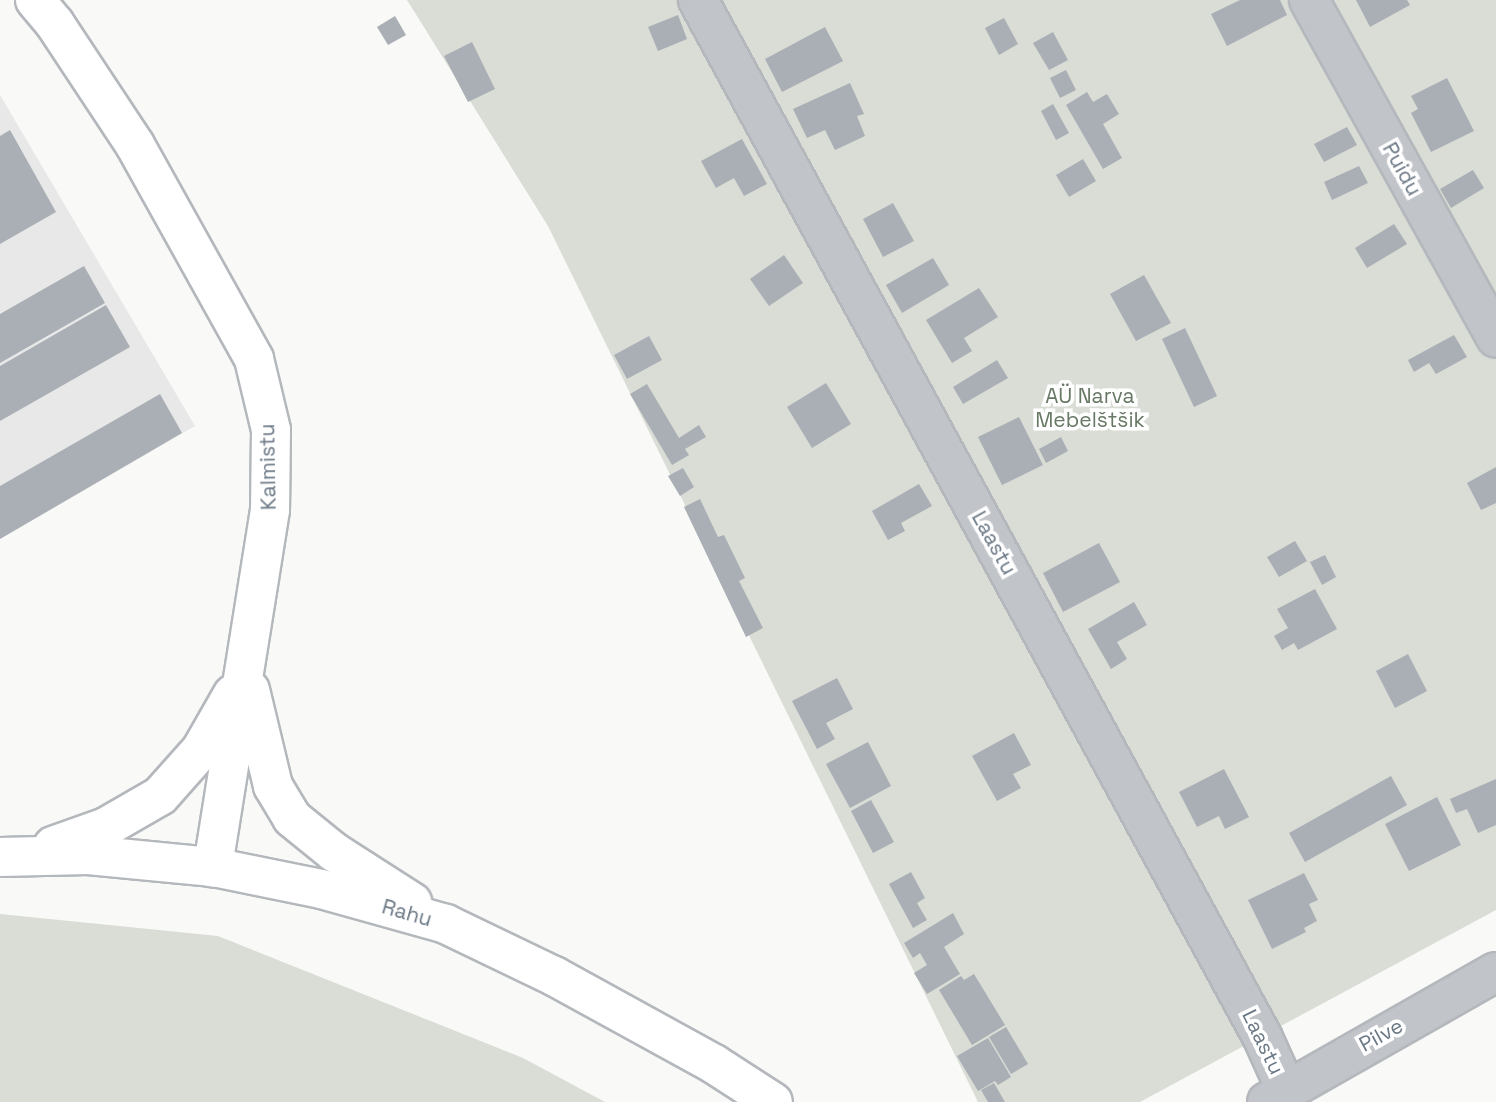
<!DOCTYPE html>
<html>
<head>
<meta charset="utf-8">
<style>
	body { margin:0 }
	#map { position:relative; width:1496px; height:1102px; overflow:hidden; background:#f9f9f7; font-family:"Space Grotesk",sans-serif }
	div>[style] { position:absolute }
	.built>* { inset:0; background:#e7e8e7 }
	.green>* { inset:0; background:#d9ddd6 }
	.building>* { inset:0; background:#a9afb5 }
	.roads { filter:drop-shadow(2px 0 #b4b8bc) drop-shadow(-2px 0 #b4b8bc) drop-shadow(0 2px #b4b8bc) drop-shadow(0 -2px #b4b8bc) }
	.minor>* { height:38px; margin:-19px; padding:0 19px; transform-origin:19px; border-radius:19px; background:#c1c4c8 }
	.major>* { height:38px; margin:-19px; padding:0 19px; transform-origin:19px; border-radius:19px; background:#fff }
	span { translate:-50% -50%; white-space:nowrap; text-align:center; line-height:1.15; -webkit-text-stroke:7px #fff; paint-order:stroke }
	.street-label { font-size:21px; color:#6b7885 }
	.park-label { font-size:21px; color:#677865 }
</style>
</head>
<body>
<div id="map">
	<div class="built">
		<i style="clip-path:polygon(0 95px,195px 426px,0 539px)"></i>
	</div>
	<div class="green">
		<i style="clip-path:polygon(407px 0,1496px 0,1496px 910px,1140px 1102px,978px 1102px,548px 226px)"></i>
		<i style="clip-path:polygon(0 914px,218px 936px,523px 1058px,605px 1102px,0 1102px)"></i>
	</div>
	<div class="building">
		<i style="clip-path:polygon(1240px 0,1280px 0,1287px 15px,1227px 46px,1211px 14px)"></i>
		<i style="clip-path:polygon(1356px 0,1407px 0,1410px 5px,1370px 27px)"></i>
		<i style="clip-path:polygon(678px 15px,687px 39px,658px 51px,648px 27px)"></i>
		<i style="clip-path:polygon(395px 16px,406px 35px,388px 45px,377px 27px)"></i>
		<i style="clip-path:polygon(1004px 18px,1018px 44px,999px 55px,985px 28px)"></i>
		<i style="clip-path:polygon(825px 27px,843px 61px,782px 92px,765px 59px)"></i>
		<i style="clip-path:polygon(1053px 32px,1068px 60px,1049px 70px,1033px 43px)"></i>
		<i style="clip-path:polygon(472px 42px,495px 89px,468px 102px,444px 56px)"></i>
		<i style="clip-path:polygon(1066px 70px,1076px 90px,1060px 98px,1050px 78px)"></i>
		<i style="clip-path:polygon(1447px 78px,1474px 131px,1431px 152px,1411px 113px,1418px 109px,1411px 96px)"></i>
		<i style="clip-path:polygon(850px 83px,864px 114px,857px 116px,865px 136px,835px 150px,825px 130px,807px 138px,793px 109px)"></i>
		<i style="clip-path:polygon(1087px 92px,1093px 102px,1107px 94px,1119px 114px,1103px 124px,1122px 158px,1103px 169px,1066px 105px)"></i>
		<i style="clip-path:polygon(1053px 104px,1069px 133px,1056px 140px,1041px 111px)"></i>
		<i style="clip-path:polygon(1347px 127px,1357px 145px,1324px 162px,1314px 144px)"></i>
		<i style="clip-path:polygon(10px 130px,56px 212px,0 244px,0 136px)"></i>
		<i style="clip-path:polygon(742px 139px,767px 184px,744px 196px,734px 178px,716px 188px,701px 161px)"></i>
		<i style="clip-path:polygon(1083px 159px,1096px 181px,1069px 197px,1056px 175px)"></i>
		<i style="clip-path:polygon(1359px 166px,1368px 183px,1332px 200px,1324px 182px)"></i>
		<i style="clip-path:polygon(1473px 170px,1484px 188px,1451px 208px,1440px 189px)"></i>
		<i style="clip-path:polygon(893px 203px,914px 241px,883px 257px,863px 219px)"></i>
		<i style="clip-path:polygon(1394px 224px,1407px 244px,1367px 268px,1355px 248px)"></i>
		<i style="clip-path:polygon(784px 255px,803px 283px,769px 306px,750px 279px)"></i>
		<i style="clip-path:polygon(933px 258px,949px 285px,902px 313px,886px 285px)"></i>
		<i style="clip-path:polygon(84px 266px,105px 303px,0 363px,0 314px)"></i>
		<i style="clip-path:polygon(1144px 275px,1171px 323px,1136px 341px,1110px 294px)"></i>
		<i style="clip-path:polygon(979px 288px,998px 317px,964px 338px,972px 351px,952px 363px,926px 320px)"></i>
		<i style="clip-path:polygon(106px 305px,130px 347px,0 421px,0 366px)"></i>
		<i style="clip-path:polygon(1185px 328px,1217px 396px,1194px 407px,1162px 339px)"></i>
		<i style="clip-path:polygon(1454px 335px,1467px 357px,1436px 374px,1429px 363px,1414px 372px,1408px 360px)"></i>
		<i style="clip-path:polygon(649px 336px,662px 360px,627px 379px,614px 355px)"></i>
		<i style="clip-path:polygon(997px 360px,1008px 378px,963px 404px,953px 387px)"></i>
		<i style="clip-path:polygon(826px 383px,851px 424px,812px 448px,787px 407px)"></i>
		<i style="clip-path:polygon(647px 384px,679px 438px,699px 425px,706px 437px,685px 449px,689px 455px,672px 465px,630px 394px)"></i>
		<i style="clip-path:polygon(160px 394px,182px 433px,0 539px,0 486px)"></i>
		<i style="clip-path:polygon(1019px 417px,1043px 465px,1002px 485px,978px 437px)"></i>
		<i style="clip-path:polygon(1061px 437px,1068px 451px,1046px 463px,1039px 449px)"></i>
		<i style="clip-path:polygon(1496px 467px,1496px 503px,1481px 510px,1467px 483px)"></i>
		<i style="clip-path:polygon(683px 468px,694px 487px,680px 496px,668px 476px)"></i>
		<i style="clip-path:polygon(919px 484px,932px 506px,901px 523px,905px 531px,888px 540px,872px 511px)"></i>
		<i style="clip-path:polygon(700px 499px,718px 537px,724px 535px,745px 578px,739px 581px,763px 628px,746px 637px,684px 507px)"></i>
		<i style="clip-path:polygon(1295px 541px,1307px 561px,1279px 577px,1267px 557px)"></i>
		<i style="clip-path:polygon(1099px 543px,1120px 582px,1063px 612px,1043px 573px)"></i>
		<i style="clip-path:polygon(1325px 555px,1336px 577px,1322px 585px,1310px 562px)"></i>
		<i style="clip-path:polygon(1315px 589px,1337px 629px,1298px 650px,1294px 643px,1282px 650px,1274px 636px,1288px 628px,1277px 609px)"></i>
		<i style="clip-path:polygon(1134px 602px,1147px 625px,1117px 642px,1127px 659px,1111px 669px,1088px 629px)"></i>
		<i style="clip-path:polygon(1408px 654px,1427px 691px,1395px 708px,1376px 671px)"></i>
		<i style="clip-path:polygon(837px 678px,853px 709px,826px 723px,835px 739px,817px 749px,792px 701px)"></i>
		<i style="clip-path:polygon(1014px 733px,1031px 765px,1013px 774px,1021px 788px,997px 801px,972px 756px)"></i>
		<i style="clip-path:polygon(868px 742px,891px 786px,850px 808px,826px 764px)"></i>
		<i style="clip-path:polygon(1224px 769px,1249px 817px,1225px 829px,1219px 816px,1197px 827px,1179px 792px)"></i>
		<i style="clip-path:polygon(1391px 776px,1407px 805px,1305px 862px,1289px 833px)"></i>
		<i style="clip-path:polygon(1496px 779px,1496px 825px,1478px 833px,1467px 809px,1456px 813px,1450px 799px)"></i>
		<i style="clip-path:polygon(1437px 797px,1461px 845px,1409px 871px,1385px 824px)"></i>
		<i style="clip-path:polygon(871px 800px,894px 842px,873px 853px,851px 811px)"></i>
		<i style="clip-path:polygon(911px 872px,925px 898px,917px 903px,927px 920px,913px 928px,889px 884px)"></i>
		<i style="clip-path:polygon(1304px 873px,1318px 900px,1309px 904px,1317px 921px,1304px 928px,1306px 932px,1272px 949px,1248px 900px)"></i>
		<i style="clip-path:polygon(953px 913px,964px 934px,944px 947px,960px 974px,927px 994px,914px 973px,927px 965px,920px 953px,913px 958px,904px 943px)"></i>
		<i style="clip-path:polygon(974px 974px,1005px 1025px,972px 1045px,939px 990px,961px 976px,964px 980px)"></i>
		<i style="clip-path:polygon(1006px 1027px,1028px 1064px,1011px 1074px,989px 1037px)"></i>
		<i style="clip-path:polygon(988px 1038px,1011px 1077px,998px 1085px,995px 1081px,978px 1091px,957px 1056px)"></i>
		<i style="clip-path:polygon(994px 1083px,1005px 1102px,988px 1102px,981px 1090px)"></i>
	</div>
	<div class="roads">
		<div class="minor">
			<i style="left:698px;top:0;width:1180px;rotate:61.44deg"></i>
			<i style="left:1262px;top:1036px;width:58px;rotate:65.6deg"></i>
			<i style="left:1309px;top:0;width:386px;rotate:61deg"></i>
			<i style="left:1267px;top:1102px;width:263px;rotate:-29.6deg"></i>
		</div>
		<div class="major">
			<i style="left:35px;top:0;width:31px;rotate:50deg"></i>
			<i style="left:55px;top:24px;width:145px;rotate:56.5deg"></i>
			<i style="left:135px;top:145px;width:245px;rotate:60.9deg"></i>
			<i style="left:254px;top:359px;width:73px;rotate:76.5deg"></i>
			<i style="left:271px;top:430px;width:80px;rotate:90.7deg"></i>
			<i style="left:270px;top:510px;width:362px;rotate:99.1deg"></i>
			<i style="left:250px;top:690px;width:99px;rotate:76.5deg"></i>
			<i style="left:273px;top:786px;width:37px;rotate:59deg"></i>
			<i style="left:292px;top:818px;width:54px;rotate:39deg"></i>
			<i style="left:334px;top:852px;width:93px;rotate:32.7deg"></i>
			<i style="left:53px;top:846px;width:56px;rotate:-19.7deg"></i>
			<i style="left:106px;top:827px;width:62px;rotate:-29.9deg"></i>
			<i style="left:160px;top:796px;width:62px;rotate:-48.3deg"></i>
			<i style="left:201px;top:750px;width:64px;rotate:-60.3deg"></i>
			<i style="left:0;top:857px;width:88px;rotate:-1.3deg"></i>
			<i style="left:88px;top:855px;width:126px;rotate:5.5deg"></i>
			<i style="left:213px;top:867px;width:110px;rotate:11.5deg"></i>
			<i style="left:321px;top:889px;width:130px;rotate:15.6deg"></i>
			<i style="left:446px;top:924px;width:120px;rotate:25.7deg"></i>
			<i style="left:554px;top:976px;width:183px;rotate:28.8deg"></i>
			<i style="left:714px;top:1064px;width:70px;rotate:32.8deg"></i>
		</div>
	</div>
	<div class="street-label">
		<span style="left:1402px;top:169px;rotate:61deg">Puidu</span>
		<span style="left:268px;top:467px;rotate:-91deg">Kalmistu</span>
		<span style="left:994px;top:543px;rotate:61deg">Laastu</span>
		<span style="left:407px;top:913px;rotate:16deg">Rahu</span>
		<span style="left:1381px;top:1035px;rotate:-29deg">Pilve</span>
		<span style="left:1263px;top:1042px;rotate:64deg">Laastu</span>
	</div>
	<div class="park-label">
		<span style="left:1090px;top:408px">AÜ Narva<br>Mebelštšik</span>
	</div>
</div>
</body>
</html>
